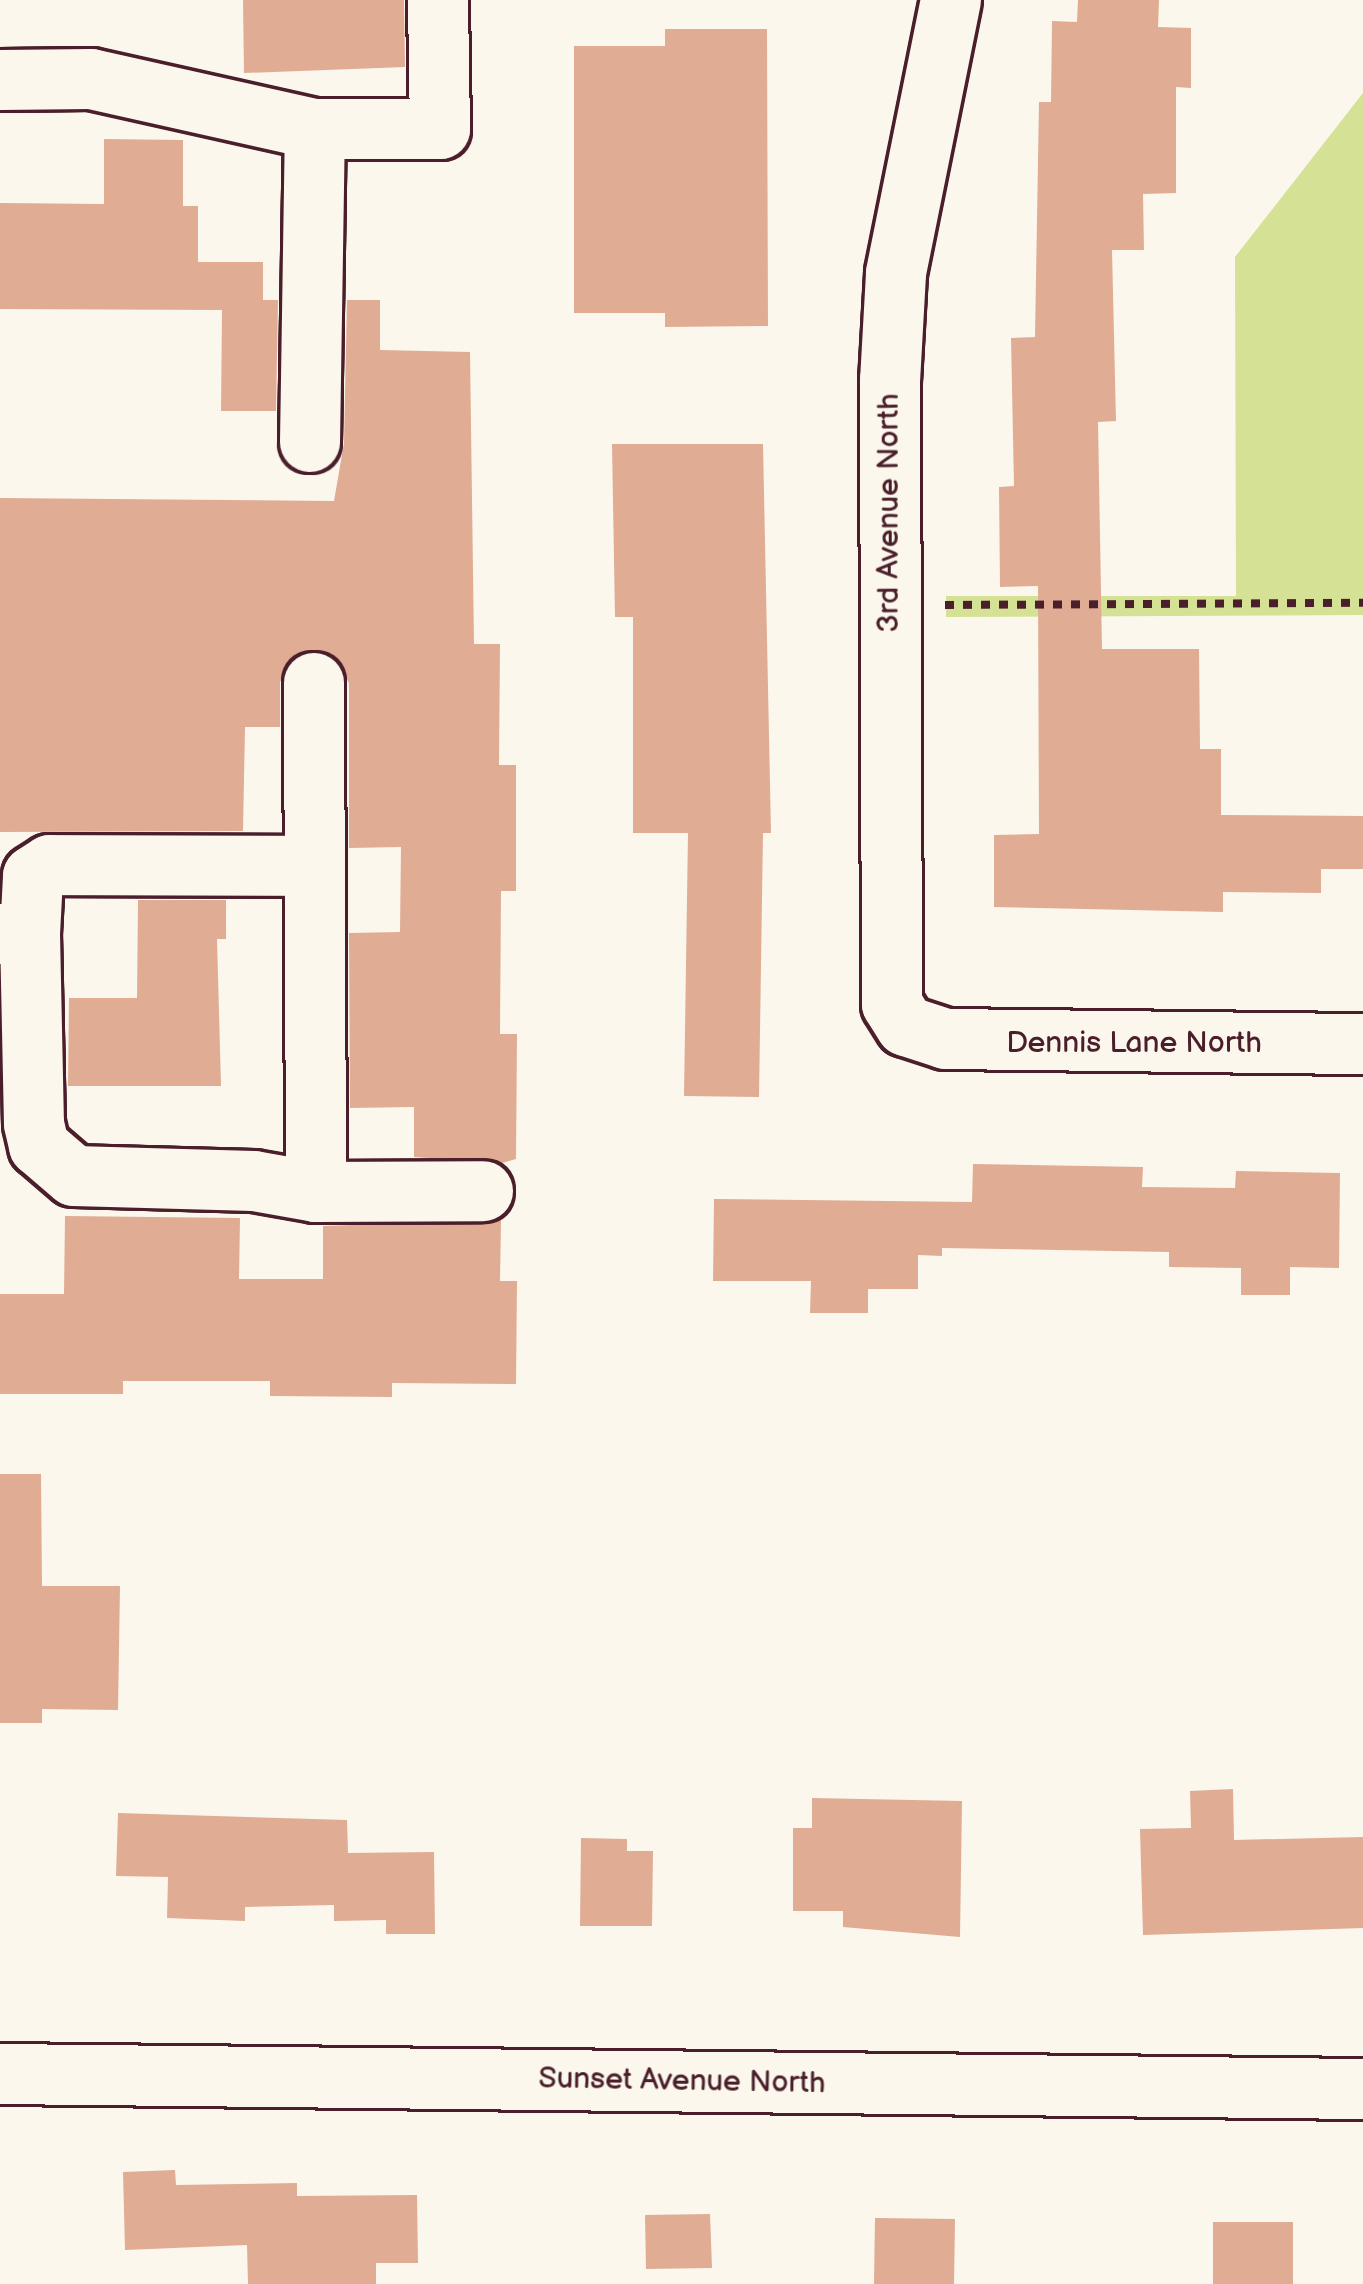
<!DOCTYPE html>
<html>
<head>
<meta charset="utf-8">
<style>
	body { margin:0 }
	#map { position:relative; width:1363px; height:2284px; overflow:hidden; background:#fbf7ec; font-family:"Balsamiq Sans",sans-serif }
	div>[style] { position:absolute }
	.green>* { inset:0; background:#d5e295 }
	.building>* { inset:0; background:#e0ac94 }
	.path>* { height:8px; margin-top:-4px; transform-origin:0; background:repeating-linear-gradient(90deg,#4a1f2b 0 9px,transparent 0 18px) }
	.roads { filter:drop-shadow(3px 0 #4a1f2b) drop-shadow(-3px 0 #4a1f2b) drop-shadow(0 3px #4a1f2b) drop-shadow(0 -3px #4a1f2b) }
	.street>* { height:60px; margin:-30px; padding:0 30px; transform-origin:30px; border-radius:30px; background:#fbf7ec }
	span { translate:-50% -50%; white-space:nowrap; text-align:center; line-height:1.15; -webkit-text-stroke:10px #fbf7ec; paint-order:stroke }
	.street-label { font-size:30px; color:#4a1f2b }
</style>
</head>
<body>
<div id="map">
	<div class="green">
		<i style="clip-path:polygon(1363px 93px,1363px 615px,946px 617px,946px 596px,1236px 596px,1235px 257px)"></i>
	</div>
	<div class="building">
		<i style="clip-path:polygon(243px 0,404px 0,405px 67px,244px 73px)"></i>
		<i style="clip-path:polygon(1078px 0,1159px 0,1158px 27px,1191px 28px,1191px 88px,1176px 87px,1176px 193px,1143px 194px,1144px 250px,1112px 250px,1116px 421px,1098px 422px,1102px 649px,1199px 649px,1200px 749px,1221px 749px,1221px 815px,1363px 816px,1363px 869px,1321px 869px,1321px 893px,1223px 892px,1223px 912px,994px 907px,994px 835px,1039px 834px,1038px 586px,1000px 587px,999px 487px,1014px 486px,1011px 338px,1035px 337px,1039px 102px,1051px 102px,1052px 21px,1077px 22px)"></i>
		<i style="clip-path:polygon(665px 29px,767px 29px,768px 326px,665px 327px,665px 313px,574px 313px,574px 46px,665px 46px)"></i>
		<i style="clip-path:polygon(104px 139px,183px 140px,183px 206px,198px 206px,198px 262px,263px 262px,263px 300px,278px 300px,276px 411px,221px 411px,222px 310px,0 309px,0 203px,104px 204px)"></i>
		<i style="clip-path:polygon(347px 300px,380px 300px,380px 350px,470px 352px,474px 644px,500px 644px,499px 765px,516px 765px,516px 891px,501px 891px,500px 1034px,517px 1034px,516px 1159px,502px 1163px,414px 1157px,414px 1107px,350px 1108px,349px 933px,400px 932px,401px 847px,349px 848px,349px 683px,332px 654px,296px 654px,280px 682px,280px 727px,245px 727px,243px 831px,0 832px,0 498px,334px 501px,344px 443px)"></i>
		<i style="clip-path:polygon(612px 444px,763px 444px,771px 833px,763px 833px,759px 1097px,684px 1096px,688px 833px,633px 833px,633px 617px,615px 617px)"></i>
		<i style="clip-path:polygon(138px 900px,226px 900px,226px 939px,217px 939px,221px 1086px,68px 1086px,69px 998px,137px 998px)"></i>
		<i style="clip-path:polygon(973px 1164px,1143px 1167px,1142px 1187px,1235px 1188px,1236px 1171px,1340px 1173px,1339px 1268px,1290px 1267px,1290px 1295px,1241px 1295px,1241px 1268px,1169px 1267px,1169px 1252px,942px 1248px,942px 1256px,918px 1255px,918px 1289px,868px 1289px,868px 1313px,810px 1313px,811px 1281px,713px 1281px,714px 1199px,972px 1202px)"></i>
		<i style="clip-path:polygon(65px 1216px,240px 1218px,239px 1279px,323px 1279px,323px 1226px,501px 1220px,500px 1281px,517px 1281px,516px 1384px,392px 1383px,392px 1397px,270px 1396px,270px 1381px,123px 1381px,123px 1394px,0 1394px,0 1294px,64px 1294px)"></i>
		<i style="clip-path:polygon(0 1474px,41px 1474px,42px 1586px,120px 1586px,118px 1710px,42px 1709px,42px 1723px,0 1723px)"></i>
		<i style="clip-path:polygon(1233px 1789px,1234px 1840px,1363px 1837px,1363px 1928px,1143px 1935px,1140px 1829px,1191px 1828px,1190px 1791px)"></i>
		<i style="clip-path:polygon(812px 1798px,962px 1801px,960px 1937px,843px 1927px,843px 1911px,793px 1911px,793px 1828px,812px 1828px)"></i>
		<i style="clip-path:polygon(118px 1813px,347px 1820px,348px 1853px,434px 1852px,435px 1934px,386px 1934px,386px 1920px,334px 1921px,334px 1905px,245px 1907px,245px 1921px,167px 1918px,168px 1877px,116px 1876px)"></i>
		<i style="clip-path:polygon(581px 1838px,627px 1839px,627px 1851px,653px 1851px,652px 1926px,580px 1926px)"></i>
		<i style="clip-path:polygon(175px 2170px,176px 2185px,297px 2183px,297px 2196px,417px 2195px,418px 2263px,376px 2263px,376px 2284px,248px 2284px,247px 2245px,125px 2250px,123px 2172px)"></i>
		<i style="clip-path:polygon(710px 2214px,712px 2268px,646px 2269px,645px 2215px)"></i>
		<i style="clip-path:polygon(875px 2218px,955px 2219px,954px 2284px,874px 2284px)"></i>
		<i style="clip-path:polygon(1213px 2222px,1293px 2222px,1293px 2284px,1213px 2284px)"></i>
	</div>
	<div class="path">
		<i style="left:945px;top:605px;width:418px;rotate:-0.3deg"></i>
	</div>
	<div class="roads">
		<div class="street">
			<i style="left:951px;top:0;width:279px;rotate:101.4deg"></i>
			<i style="left:896px;top:274px;width:106px;rotate:93.2deg"></i>
			<i style="left:890px;top:380px;width:624px;rotate:89.82deg"></i>
			<i style="left:892px;top:1004px;width:26px;rotate:58deg"></i>
			<i style="left:906px;top:1026px;width:42px;rotate:18deg"></i>
			<i style="left:946px;top:1039px;width:417px;rotate:0.7deg"></i>
			<i style="left:0;top:80px;width:91px;rotate:-0.6deg"></i>
			<i style="left:91px;top:79px;width:230px;rotate:12.6deg"></i>
			<i style="left:315px;top:129px;width:125px"></i>
			<i style="left:440px;top:129px;width:129px;rotate:-90.9deg"></i>
			<i style="left:310px;top:442px;width:313px;rotate:-89.1deg"></i>
			<i style="left:314px;top:683px;width:509px;rotate:89.77deg"></i>
			<i style="left:0;top:934px;width:30px"></i>
			<i style="left:30px;top:934px;width:190px;rotate:88.8deg"></i>
			<i style="left:34px;top:1124px;width:23px;rotate:77deg"></i>
			<i style="left:39px;top:1146px;width:46px;rotate:40.6deg"></i>
			<i style="left:74px;top:1176px;width:180px;rotate:1.6deg"></i>
			<i style="left:254px;top:1181px;width:63px;rotate:10.1deg"></i>
			<i style="left:316px;top:1192px;width:167px;rotate:-0.3deg"></i>
			<i style="left:30px;top:934px;width:58px;rotate:-87deg"></i>
			<i style="left:33px;top:876px;width:20px;rotate:-33deg"></i>
			<i style="left:50px;top:865px;width:265px;rotate:0.2deg"></i>
			<i style="left:0;top:2074px;width:1363px;rotate:0.63deg"></i>
		</div>
	</div>
	<div class="street-label">
		<span style="left:889px;top:513px;rotate:-90deg">3rd Avenue North</span>
		<span style="left:1134px;top:1043px">Dennis Lane North</span>
		<span style="left:682px;top:2081px;rotate:1deg">Sunset Avenue North</span>
	</div>
</div>
</body>
</html>
